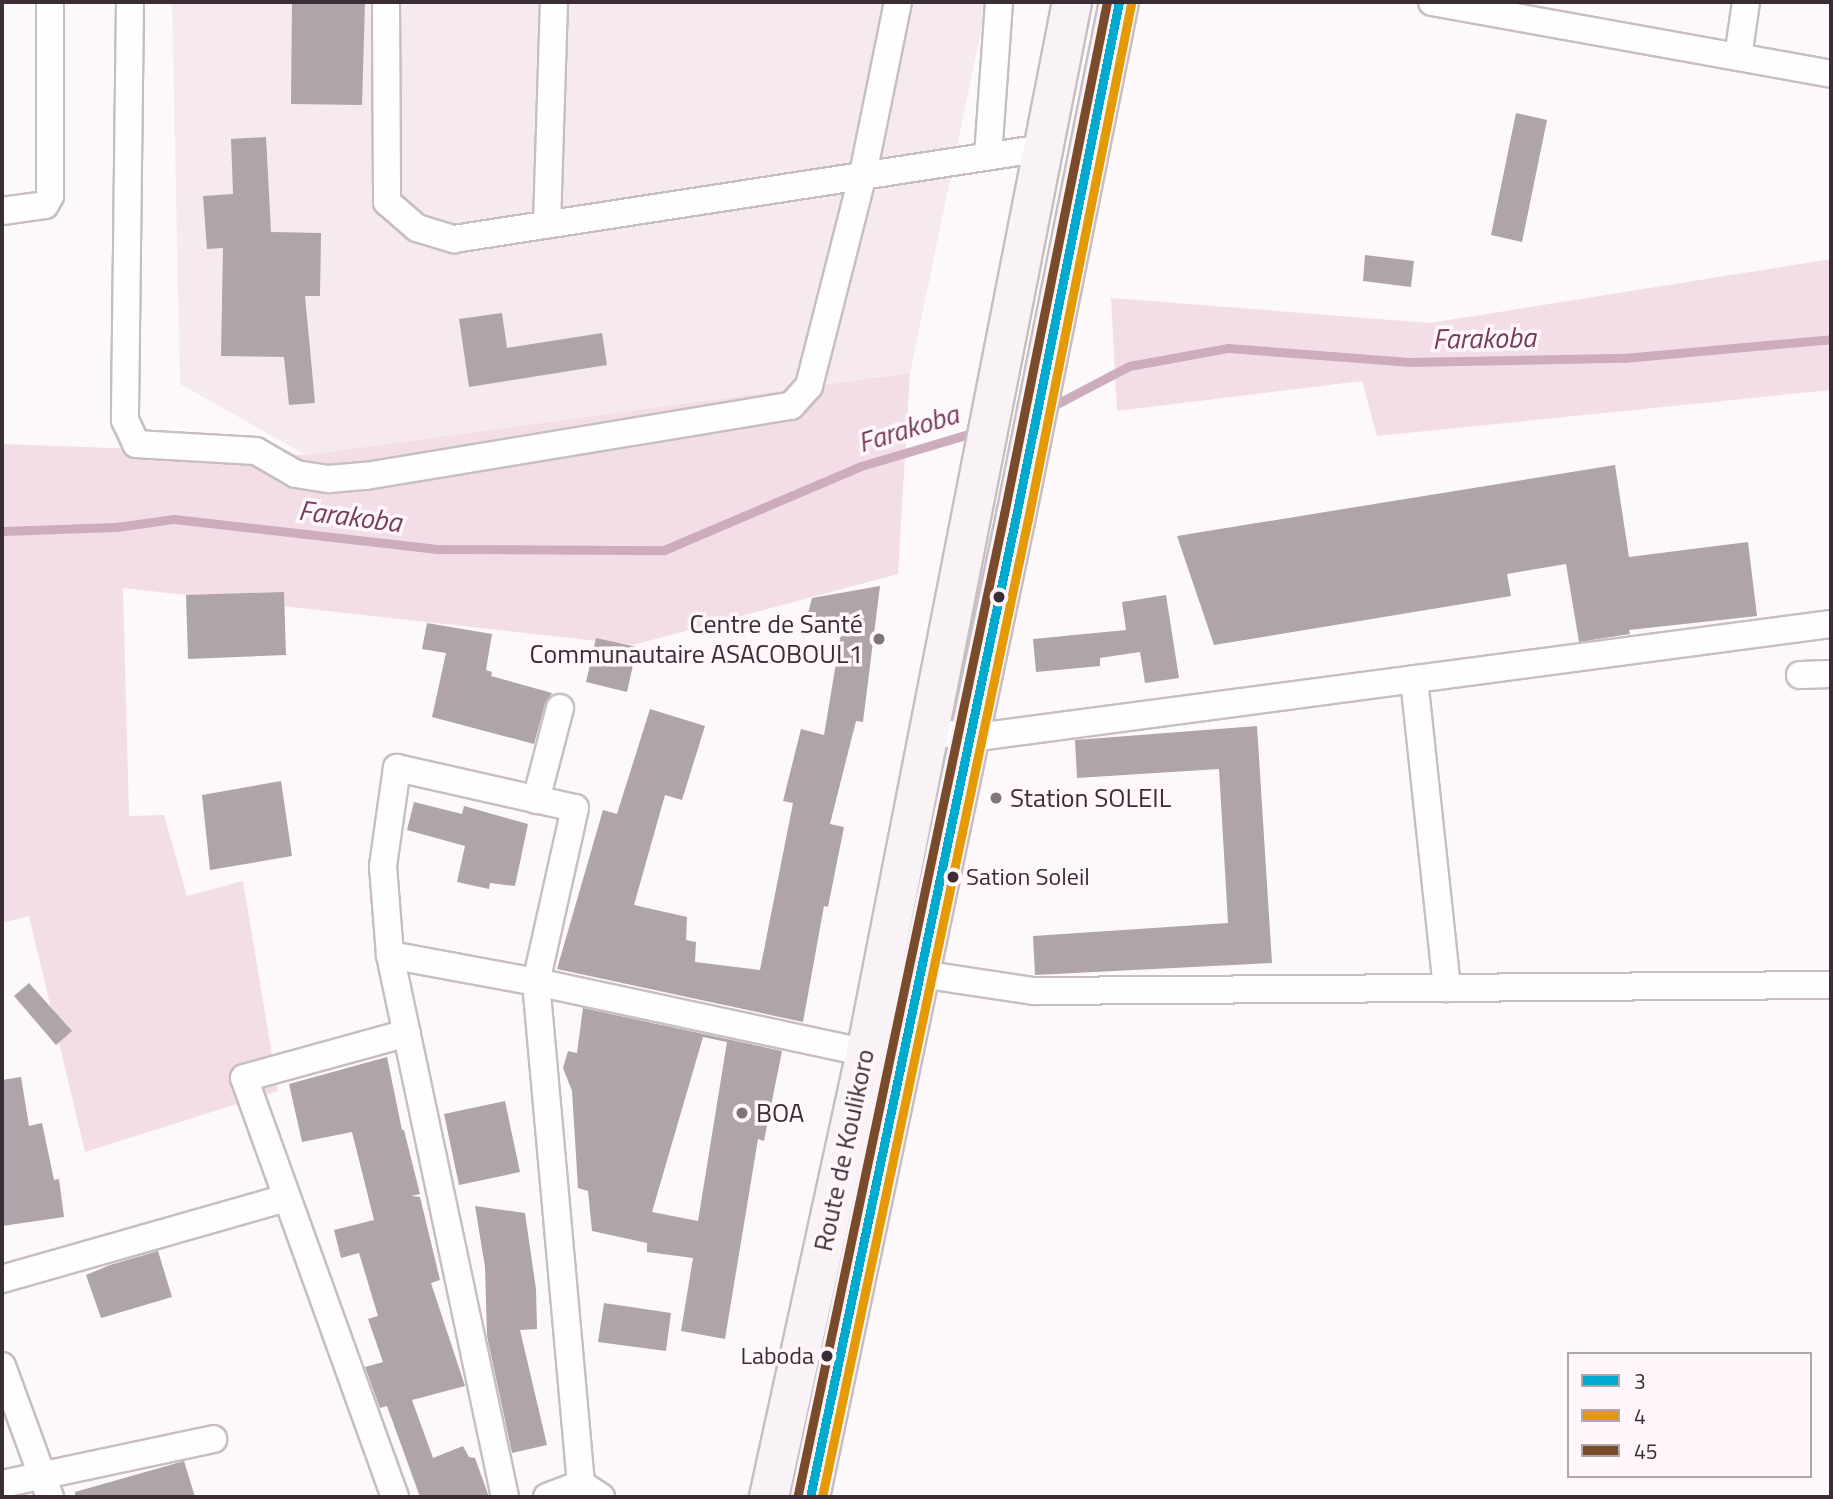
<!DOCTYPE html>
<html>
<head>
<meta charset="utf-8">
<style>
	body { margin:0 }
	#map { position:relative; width:1833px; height:1499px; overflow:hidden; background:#fdf9fb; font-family:"Titillium Web",sans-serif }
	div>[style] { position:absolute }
	.built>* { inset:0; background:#f6eaf0 }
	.green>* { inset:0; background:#f3dee8 }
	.stream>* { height:9px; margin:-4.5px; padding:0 4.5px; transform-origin:4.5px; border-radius:4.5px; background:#ccacbd }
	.building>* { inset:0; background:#aea4aa }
	.roads { filter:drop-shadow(2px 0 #c7bec2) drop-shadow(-2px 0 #c7bec2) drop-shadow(0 2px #c7bec2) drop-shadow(0 -2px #c7bec2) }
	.minor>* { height:26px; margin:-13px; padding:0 13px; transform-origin:13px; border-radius:13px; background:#fffefe }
	.primary>* { height:38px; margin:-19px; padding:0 19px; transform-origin:19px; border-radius:19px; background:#f9f2f6 }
	.bus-1>* { height:9px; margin:-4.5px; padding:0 4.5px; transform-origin:4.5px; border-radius:4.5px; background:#00a9ce }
	.bus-2>* { height:9px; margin:-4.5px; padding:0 4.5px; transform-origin:4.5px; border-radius:4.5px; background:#e49a05 }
	.bus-3>* { height:9px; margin:-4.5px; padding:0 4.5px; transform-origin:4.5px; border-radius:4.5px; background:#7a4b2a }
	.dots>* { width:19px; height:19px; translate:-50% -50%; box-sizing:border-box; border:4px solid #fff7fb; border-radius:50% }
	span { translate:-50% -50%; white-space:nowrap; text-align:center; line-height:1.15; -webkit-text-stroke:7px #fff7fb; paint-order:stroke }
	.bus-label { font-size:24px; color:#3b2d35 }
	.left { translate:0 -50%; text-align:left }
	.right { translate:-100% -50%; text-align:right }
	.poi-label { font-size:26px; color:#3b2d35 }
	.street-label { font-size:26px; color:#3b2d35 }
	.water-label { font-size:28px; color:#763c5e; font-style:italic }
	.frame { position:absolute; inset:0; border:4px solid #3b2d35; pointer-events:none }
	.legend { position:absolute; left:1567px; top:1352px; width:245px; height:126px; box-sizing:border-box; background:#fff7fb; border:2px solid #b1a6ac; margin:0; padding:9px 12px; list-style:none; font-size:21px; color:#3b2d35 }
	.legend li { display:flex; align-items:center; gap:14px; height:35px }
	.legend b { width:35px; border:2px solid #b1a6ac }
</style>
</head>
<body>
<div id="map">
	<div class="built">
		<i style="clip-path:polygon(172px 2px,987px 2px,910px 373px,306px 455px,180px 384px)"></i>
	</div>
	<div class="green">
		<i style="clip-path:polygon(1831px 259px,1831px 390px,1377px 436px,1362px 381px,1117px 411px,1111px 298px,1430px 323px)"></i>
		<i style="clip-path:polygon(910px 373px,898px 574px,633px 645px,123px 588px,129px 816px,164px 815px,187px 896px,243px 881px,278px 1091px,85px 1152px,29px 916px,2px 923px,2px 444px,306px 455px)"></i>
	</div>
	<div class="stream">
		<i style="left:1049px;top:408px;width:90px;rotate:-27.7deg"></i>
		<i style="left:1129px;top:366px;width:101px;rotate:-10.3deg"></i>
		<i style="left:1228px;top:348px;width:181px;rotate:4.4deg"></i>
		<i style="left:1408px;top:362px;width:216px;rotate:-1.1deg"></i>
		<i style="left:1624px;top:358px;width:208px;rotate:-5.2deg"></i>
		<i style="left:2px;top:531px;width:114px;rotate:-2deg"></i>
		<i style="left:116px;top:527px;width:59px;rotate:-7.9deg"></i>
		<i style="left:174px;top:519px;width:267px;rotate:6.5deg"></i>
		<i style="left:439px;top:549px;width:225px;rotate:0.3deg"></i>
		<i style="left:664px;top:550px;width:214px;rotate:-23.1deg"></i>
		<i style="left:861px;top:466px;width:120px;rotate:-16.5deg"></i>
	</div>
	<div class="building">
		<i style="clip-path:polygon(292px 2px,365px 2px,362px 105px,291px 104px)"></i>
		<i style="clip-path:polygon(1516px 113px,1547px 120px,1522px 242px,1491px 235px)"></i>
		<i style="clip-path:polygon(266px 137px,271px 232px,321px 233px,320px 296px,305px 296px,315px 403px,289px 405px,284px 357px,221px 356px,223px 248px,207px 249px,203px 196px,233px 194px,231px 139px)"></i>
		<i style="clip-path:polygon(1365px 255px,1414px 261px,1411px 287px,1363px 281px)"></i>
		<i style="clip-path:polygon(502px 313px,507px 348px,602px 333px,607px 365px,469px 387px,459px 319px)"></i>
		<i style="clip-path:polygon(1615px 465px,1629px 557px,1748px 542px,1757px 616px,1629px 630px,1630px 634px,1579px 642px,1566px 564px,1507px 574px,1511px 596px,1214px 645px,1177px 536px)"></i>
		<i style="clip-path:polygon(880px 586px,863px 722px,856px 721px,830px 824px,844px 827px,828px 907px,824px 906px,803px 1022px,557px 969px,603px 810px,617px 814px,650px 709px,705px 726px,682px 800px,665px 795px,634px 905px,687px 917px,686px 940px,696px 942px,695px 962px,760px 970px,793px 803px,783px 801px,801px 729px,824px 735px,842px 627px,806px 620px,812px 598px)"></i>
		<i style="clip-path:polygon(284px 592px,286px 655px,188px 659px,186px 595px)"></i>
		<i style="clip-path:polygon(1166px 595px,1179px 678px,1145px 683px,1140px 652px,1100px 658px,1100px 666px,1036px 672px,1033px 639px,1126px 630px,1122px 602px)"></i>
		<i style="clip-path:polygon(427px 623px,492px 634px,486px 670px,492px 672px,491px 676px,552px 693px,545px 704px,534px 744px,432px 717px,446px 653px,422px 649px)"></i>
		<i style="clip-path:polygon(596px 638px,637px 647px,627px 692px,586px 682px)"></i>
		<i style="clip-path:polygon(1257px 726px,1272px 963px,1035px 975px,1033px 936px,1228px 923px,1219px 769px,1077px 778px,1075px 740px)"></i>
		<i style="clip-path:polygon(281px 781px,292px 856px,210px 870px,202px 795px)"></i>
		<i style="clip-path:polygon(414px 802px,462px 814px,464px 806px,528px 824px,515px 886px,490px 883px,489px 889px,457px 882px,465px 846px,407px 830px)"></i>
		<i style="clip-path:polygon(29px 983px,72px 1031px,56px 1045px,14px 996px)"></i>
		<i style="clip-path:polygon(evenodd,583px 1008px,782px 1051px,764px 1141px,758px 1139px,725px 1339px,681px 1331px,693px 1258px,647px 1252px,647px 1243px,592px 1231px,588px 1191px,578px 1188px,572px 1091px,563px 1068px,568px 1051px,577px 1053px,583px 1008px,703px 1037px,727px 1042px,698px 1221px,652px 1212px,703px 1037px)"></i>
		<i style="clip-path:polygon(387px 1057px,402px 1130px,404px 1130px,420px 1194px,411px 1196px,420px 1197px,440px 1280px,431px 1283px,465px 1386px,412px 1400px,433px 1458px,463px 1446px,469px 1457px,475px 1458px,489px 1497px,420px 1497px,387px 1406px,380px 1408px,365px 1367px,383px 1362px,368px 1319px,378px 1316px,359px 1253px,341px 1258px,334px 1230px,374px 1220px,352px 1132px,302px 1142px,289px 1084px)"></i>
		<i style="clip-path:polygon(21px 1077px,29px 1126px,42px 1123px,54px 1180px,59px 1179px,64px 1217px,2px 1226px,2px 1080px)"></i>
		<i style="clip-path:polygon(505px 1101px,520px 1172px,459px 1185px,444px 1114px)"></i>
		<i style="clip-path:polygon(475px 1206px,525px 1213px,536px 1289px,537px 1329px,520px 1330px,547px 1445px,512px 1453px,487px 1336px,485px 1267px)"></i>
		<i style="clip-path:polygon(158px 1251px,172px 1297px,101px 1318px,86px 1275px,110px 1265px)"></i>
		<i style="clip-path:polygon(604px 1303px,671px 1313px,666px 1351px,598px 1342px)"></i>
		<i style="clip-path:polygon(184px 1461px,195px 1497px,75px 1497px,75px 1492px)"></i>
	</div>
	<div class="roads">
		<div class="minor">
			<i style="left:130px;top:2px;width:418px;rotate:90.7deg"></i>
			<i style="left:125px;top:420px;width:26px;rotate:65deg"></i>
			<i style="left:136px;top:444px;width:120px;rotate:3.3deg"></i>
			<i style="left:256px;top:451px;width:46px;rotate:29.9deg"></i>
			<i style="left:296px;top:474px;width:33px;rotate:9deg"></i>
			<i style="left:329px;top:479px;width:37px;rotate:-5deg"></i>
			<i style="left:366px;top:476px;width:431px;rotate:-9.4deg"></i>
			<i style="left:791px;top:406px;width:27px;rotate:-48deg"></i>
			<i style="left:809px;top:386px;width:219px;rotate:-75.7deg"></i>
			<i style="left:863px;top:174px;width:176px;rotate:-78.5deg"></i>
			<i style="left:386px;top:2px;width:200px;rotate:89.7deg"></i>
			<i style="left:387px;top:202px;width:40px;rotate:41deg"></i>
			<i style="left:417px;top:228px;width:39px;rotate:17deg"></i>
			<i style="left:454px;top:239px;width:596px;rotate:-8.78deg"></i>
			<i style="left:1432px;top:2px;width:405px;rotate:10.2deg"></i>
			<i style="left:1738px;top:57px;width:56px;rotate:-81.7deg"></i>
			<i style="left:988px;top:156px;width:154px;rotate:-85.9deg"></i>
			<i style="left:2px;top:211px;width:43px;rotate:-7.9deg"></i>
			<i style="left:45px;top:205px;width:10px;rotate:-61deg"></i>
			<i style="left:50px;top:196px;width:194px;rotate:-90deg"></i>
			<i style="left:547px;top:224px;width:222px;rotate:-88.2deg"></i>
			<i style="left:1800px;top:675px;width:31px;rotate:-2deg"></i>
			<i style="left:1414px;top:679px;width:311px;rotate:83.9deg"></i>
			<i style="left:928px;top:730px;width:43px;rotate:10.8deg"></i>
			<i style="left:970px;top:738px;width:869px;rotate:-7.54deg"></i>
			<i style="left:536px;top:800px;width:95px;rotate:-75.4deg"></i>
			<i style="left:390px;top:955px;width:148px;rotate:10.5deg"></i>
			<i style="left:536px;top:982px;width:338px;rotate:12.1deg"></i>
			<i style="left:921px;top:974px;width:114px;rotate:8.6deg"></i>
			<i style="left:1034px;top:991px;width:797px;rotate:-0.43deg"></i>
			<i style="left:2px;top:1279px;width:296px;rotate:-15.9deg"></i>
			<i style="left:2px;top:1366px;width:140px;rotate:69.9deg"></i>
			<i style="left:2px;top:1484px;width:216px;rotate:-12deg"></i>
			<i style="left:395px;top:1497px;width:445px;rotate:-109.8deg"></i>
			<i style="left:244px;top:1078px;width:169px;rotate:-15.4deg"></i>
			<i style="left:505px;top:1497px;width:554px;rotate:-101.98deg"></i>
			<i style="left:390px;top:955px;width:89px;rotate:-94.5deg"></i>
			<i style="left:383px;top:866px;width:99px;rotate:-81.9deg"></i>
			<i style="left:397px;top:768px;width:182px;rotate:12.7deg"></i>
			<i style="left:575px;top:808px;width:178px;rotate:102.6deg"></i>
			<i style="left:536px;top:982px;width:504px;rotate:84.88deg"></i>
			<i style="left:581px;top:1484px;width:24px;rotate:33deg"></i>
			<i style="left:547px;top:1497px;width:36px;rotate:-21deg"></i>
		</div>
		<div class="primary">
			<i style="left:769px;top:1497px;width:454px;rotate:-77.7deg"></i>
			<i style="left:866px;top:1053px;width:1071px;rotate:-78.91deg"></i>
			<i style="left:810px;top:1497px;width:1002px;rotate:-78.14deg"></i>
			<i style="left:1016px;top:516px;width:524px;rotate:-78.67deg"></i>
		</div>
	</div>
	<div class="bus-1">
		<i style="left:810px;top:1497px;width:1002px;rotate:-78.14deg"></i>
		<i style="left:1016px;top:516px;width:524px;rotate:-78.67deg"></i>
	</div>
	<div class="bus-2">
		<i style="left:822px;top:1497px;width:999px;rotate:-78.11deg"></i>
		<i style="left:1028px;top:519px;width:525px;rotate:-78.69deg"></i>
	</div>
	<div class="bus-3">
		<i style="left:798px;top:1494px;width:1001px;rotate:-78.13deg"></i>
		<i style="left:1004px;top:514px;width:522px;rotate:-78.63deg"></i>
	</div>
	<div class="dots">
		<i style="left:999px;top:597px;background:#3b2d35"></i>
		<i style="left:879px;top:639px;background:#7f747a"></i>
		<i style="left:996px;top:798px;background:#7f747a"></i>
		<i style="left:953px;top:877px;background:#3b2d35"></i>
		<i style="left:742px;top:1113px;background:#7f747a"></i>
		<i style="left:827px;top:1356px;background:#3b2d35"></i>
	</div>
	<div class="bus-label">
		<span class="left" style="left:966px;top:877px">Sation Soleil</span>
		<span class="right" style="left:814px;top:1356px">Laboda</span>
	</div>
	<div class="poi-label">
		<span class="right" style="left:863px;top:639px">Centre de Santé<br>Communautaire ASACOBOUL1</span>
		<span class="left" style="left:1010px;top:798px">Station SOLEIL</span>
		<span class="left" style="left:756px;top:1113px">BOA</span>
	</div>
	<div class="street-label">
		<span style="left:844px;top:1150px;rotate:-78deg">Route de Koulikoro</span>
	</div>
	<div class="water-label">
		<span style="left:1484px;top:338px;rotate:-1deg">Farakoba</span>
		<span style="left:908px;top:428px;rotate:-17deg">Farakoba</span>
		<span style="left:350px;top:516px;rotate:7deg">Farakoba</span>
	</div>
	<div class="frame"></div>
	<ul class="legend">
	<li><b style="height:9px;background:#00a9ce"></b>3</li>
	<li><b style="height:9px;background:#e49a05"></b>4</li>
	<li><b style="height:9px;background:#7a4b2a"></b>45</li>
	</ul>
</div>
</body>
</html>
